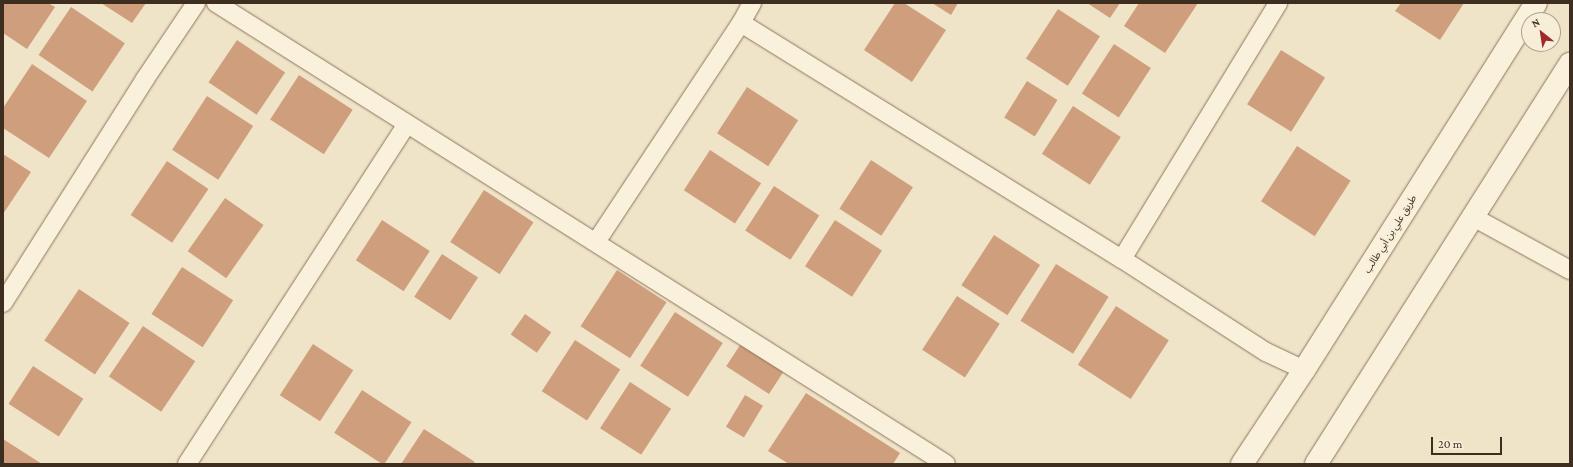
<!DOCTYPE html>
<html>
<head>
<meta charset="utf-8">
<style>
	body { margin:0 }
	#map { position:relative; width:1573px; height:467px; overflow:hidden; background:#f0e4c8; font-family:"Crimson Pro","Noto Sans Arabic",serif }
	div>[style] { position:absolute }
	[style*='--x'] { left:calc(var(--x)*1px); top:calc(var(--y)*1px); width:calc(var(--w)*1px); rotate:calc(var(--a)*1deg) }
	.building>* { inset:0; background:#cf9f7d; transform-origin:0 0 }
	.roads { filter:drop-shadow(0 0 1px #8d765c) drop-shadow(0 0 1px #8d765c) }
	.minor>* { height:18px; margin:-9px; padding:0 9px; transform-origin:9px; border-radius:9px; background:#faf1dc }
	.secondary>* { height:22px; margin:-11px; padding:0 11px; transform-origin:11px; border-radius:11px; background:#faf1dc }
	span { translate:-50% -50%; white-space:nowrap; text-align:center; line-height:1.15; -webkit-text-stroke:4px #f7eed8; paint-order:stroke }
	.street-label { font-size:10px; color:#3d2e20 }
	.frame { position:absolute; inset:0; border:4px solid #3d2e20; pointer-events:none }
	.north { position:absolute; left:1521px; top:12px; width:40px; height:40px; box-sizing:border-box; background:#f7eed8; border:1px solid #ada18e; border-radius:50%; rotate:330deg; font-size:11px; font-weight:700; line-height:16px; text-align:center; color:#3d2e20 }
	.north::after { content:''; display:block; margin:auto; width:14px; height:18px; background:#9e2a2b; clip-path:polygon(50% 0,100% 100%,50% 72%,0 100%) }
	.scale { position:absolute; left:1431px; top:437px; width:71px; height:18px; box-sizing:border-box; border:2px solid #3d2e20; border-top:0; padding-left:5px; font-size:12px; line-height:14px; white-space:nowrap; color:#3d2e20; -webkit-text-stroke:3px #f7eed8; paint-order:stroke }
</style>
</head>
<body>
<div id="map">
	<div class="building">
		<div style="clip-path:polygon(3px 3px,48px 3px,55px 7px,27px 49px,3px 33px)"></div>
		<div style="clip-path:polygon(101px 3px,146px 3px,132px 23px)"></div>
		<div style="clip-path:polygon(895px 3px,904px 3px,946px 30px,912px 82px,864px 50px)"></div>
		<div style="clip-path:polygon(932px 3px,958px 3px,951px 15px)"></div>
		<div style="clip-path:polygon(1087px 3px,1120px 3px,1110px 18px)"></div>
		<div style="clip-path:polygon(1139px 3px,1198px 3px,1165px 53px,1124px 26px)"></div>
		<div style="clip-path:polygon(1401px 3px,1464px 3px,1440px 40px,1395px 11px)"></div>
		<div style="left:71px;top:7px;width:65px;height:58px;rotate:34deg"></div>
		<div style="left:1058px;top:9px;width:50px;height:59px;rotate:33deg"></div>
		<div style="left:237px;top:40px;width:58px;height:51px;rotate:34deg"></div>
		<div style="left:1114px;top:44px;width:44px;height:59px;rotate:33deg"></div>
		<div style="left:1281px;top:50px;width:52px;height:64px;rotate:32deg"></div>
		<div style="clip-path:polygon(32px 64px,87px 101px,49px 158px,3px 128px,3px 108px)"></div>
		<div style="left:299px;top:75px;width:64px;height:53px;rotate:33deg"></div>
		<div style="left:1027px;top:81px;width:36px;height:43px;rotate:32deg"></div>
		<div style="left:747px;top:87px;width:61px;height:55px;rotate:33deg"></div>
		<div style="left:207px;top:96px;width:55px;height:64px;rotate:33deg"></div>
		<div style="left:1073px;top:106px;width:57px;height:57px;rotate:33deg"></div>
		<div style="left:1297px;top:146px;width:64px;height:66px;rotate:33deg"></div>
		<div style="left:710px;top:150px;width:61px;height:48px;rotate:33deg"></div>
		<div style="clip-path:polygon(3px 154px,31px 172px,3px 214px)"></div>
		<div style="left:871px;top:160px;width:50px;height:58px;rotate:33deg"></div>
		<div style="left:167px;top:161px;width:50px;height:65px;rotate:34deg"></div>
		<div style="left:774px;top:186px;width:54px;height:53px;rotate:33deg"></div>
		<div style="left:484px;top:190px;width:59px;height:62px;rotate:33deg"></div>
		<div style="left:225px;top:198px;width:47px;height:65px;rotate:35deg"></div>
		<div style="left:382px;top:220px;width:57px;height:48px;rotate:33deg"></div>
		<div style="left:835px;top:220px;width:56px;height:55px;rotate:33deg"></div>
		<div style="left:994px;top:235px;width:55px;height:60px;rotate:33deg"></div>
		<div style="left:442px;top:254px;width:43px;height:51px;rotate:33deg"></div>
		<div style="left:1056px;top:264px;width:62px;height:67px;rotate:32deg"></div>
		<div style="left:182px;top:267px;width:61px;height:56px;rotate:33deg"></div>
		<div style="left:617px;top:270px;width:59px;height:67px;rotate:33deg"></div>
		<div style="left:79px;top:289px;width:61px;height:62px;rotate:34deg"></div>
		<div style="left:957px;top:296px;width:51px;height:64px;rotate:33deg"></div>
		<div style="left:1116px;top:306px;width:63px;height:70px;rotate:33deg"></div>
		<div style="left:675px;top:312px;width:57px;height:64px;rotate:33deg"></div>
		<div style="left:525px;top:314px;width:32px;height:25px;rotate:35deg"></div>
		<div style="left:143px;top:326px;width:63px;height:61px;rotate:34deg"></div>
		<div style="left:575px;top:340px;width:54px;height:61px;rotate:33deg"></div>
		<div style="left:742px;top:342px;width:51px;height:29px;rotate:33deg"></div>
		<div style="left:313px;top:344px;width:48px;height:61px;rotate:33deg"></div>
		<div style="left:33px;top:366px;width:60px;height:45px;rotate:33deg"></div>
		<div style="left:630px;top:382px;width:49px;height:55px;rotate:33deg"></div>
		<div style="left:362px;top:390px;width:59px;height:51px;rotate:33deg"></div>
		<div style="clip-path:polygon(806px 393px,900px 453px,893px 464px,789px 464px,768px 451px)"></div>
		<div style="left:745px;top:395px;width:21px;height:37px;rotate:31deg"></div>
		<div style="clip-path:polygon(424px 429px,475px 462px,473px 464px,401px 464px)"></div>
		<div style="clip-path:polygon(3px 439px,42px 464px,3px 464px)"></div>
	</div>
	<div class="roads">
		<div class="minor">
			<div style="--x:216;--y:3;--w:863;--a:32.27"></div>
			<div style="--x:741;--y:23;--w:448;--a:31.8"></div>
			<div style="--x:1122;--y:259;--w:171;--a:32.9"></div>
			<div style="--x:1266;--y:352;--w:42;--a:25.3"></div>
			<div style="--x:1473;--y:217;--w:111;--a:28.7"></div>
			<div style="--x:596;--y:242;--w:263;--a:-56.5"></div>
			<div style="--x:741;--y:23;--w:23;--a:-61"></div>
			<div style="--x:1122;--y:259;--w:300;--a:-58.6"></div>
			<div style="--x:3;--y:303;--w:265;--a:-57.6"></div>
			<div style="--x:145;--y:79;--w:92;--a:-56.1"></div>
			<div style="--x:187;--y:464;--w:405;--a:-57.1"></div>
		</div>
		<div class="secondary">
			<div style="--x:1242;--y:464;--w:113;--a:-56.6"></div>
			<div style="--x:1304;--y:370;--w:434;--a:-57.7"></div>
			<div style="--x:1316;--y:464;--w:474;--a:-57.6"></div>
		</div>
	</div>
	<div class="street-label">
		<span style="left:1390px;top:234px;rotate:-58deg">طريق علي بن أبي طالب</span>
	</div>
	<div class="frame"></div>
	<div class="north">N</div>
	<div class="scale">20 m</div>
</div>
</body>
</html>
